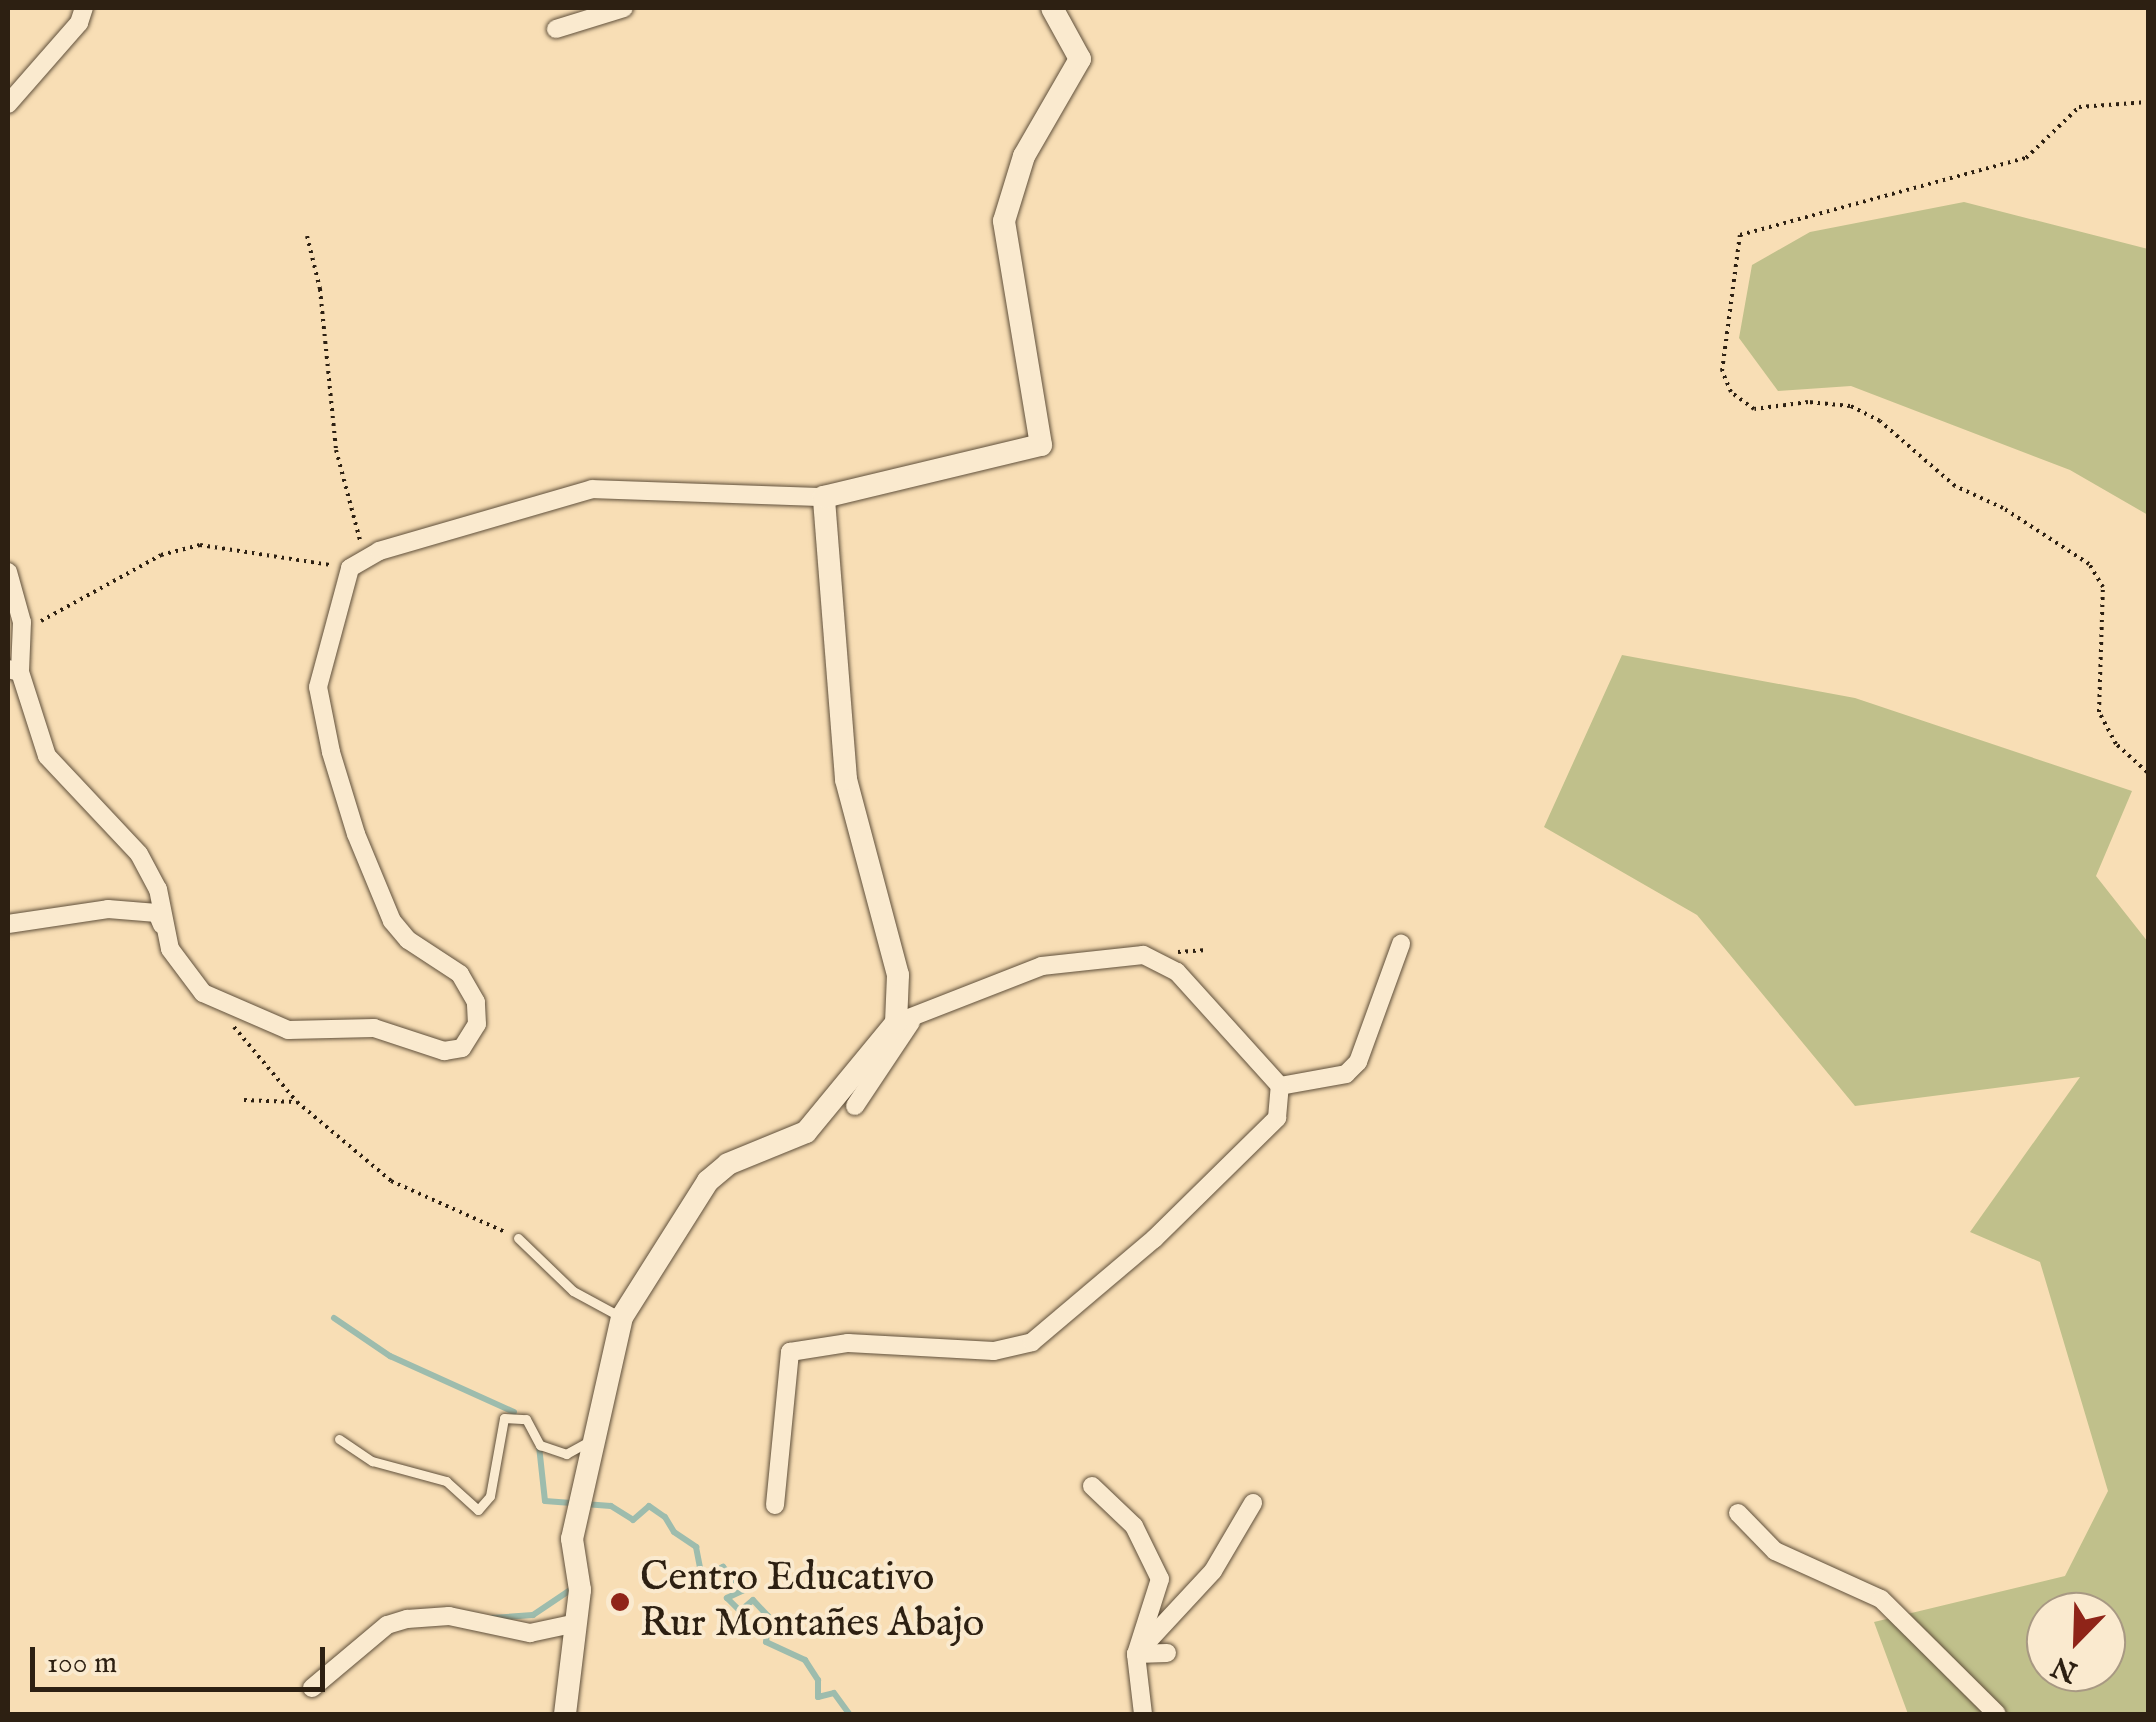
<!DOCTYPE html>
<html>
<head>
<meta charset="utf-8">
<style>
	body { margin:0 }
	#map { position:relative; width:2156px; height:1722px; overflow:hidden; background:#f8deb5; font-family:"IM FELL English",serif }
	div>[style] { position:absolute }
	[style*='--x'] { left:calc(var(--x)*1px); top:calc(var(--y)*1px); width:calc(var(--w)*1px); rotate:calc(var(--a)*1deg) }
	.green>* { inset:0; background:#c0c08b }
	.stream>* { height:6px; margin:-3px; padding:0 3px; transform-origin:3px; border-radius:3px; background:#9dbcad }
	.path>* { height:4px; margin-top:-2px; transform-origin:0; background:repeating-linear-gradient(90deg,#2d2012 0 2.5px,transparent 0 7.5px) }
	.roads { filter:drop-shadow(0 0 2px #60503b) drop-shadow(0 0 2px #60503b) }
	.service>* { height:9px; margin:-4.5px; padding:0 4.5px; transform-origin:4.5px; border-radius:4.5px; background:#faeacf }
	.minor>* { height:18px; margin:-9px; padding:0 9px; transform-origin:9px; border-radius:9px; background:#faeacf }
	.tertiary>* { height:22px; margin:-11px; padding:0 11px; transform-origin:11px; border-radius:11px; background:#faeacf }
	.dots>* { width:28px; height:28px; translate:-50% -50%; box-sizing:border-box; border:5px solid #faeacf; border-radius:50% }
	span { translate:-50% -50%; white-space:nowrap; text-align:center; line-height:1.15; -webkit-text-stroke:8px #faeacf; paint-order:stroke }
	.poi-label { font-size:40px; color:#2d2012 }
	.left { translate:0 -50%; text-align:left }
	.frame { position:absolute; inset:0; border:10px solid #2d2012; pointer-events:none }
	.north { position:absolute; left:2026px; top:1592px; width:100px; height:100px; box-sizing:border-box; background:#faeacf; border:2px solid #a89983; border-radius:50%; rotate:203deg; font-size:28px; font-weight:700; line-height:40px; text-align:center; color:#2d2012 }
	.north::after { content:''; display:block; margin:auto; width:35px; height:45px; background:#8f2418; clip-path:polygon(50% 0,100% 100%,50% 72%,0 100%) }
	.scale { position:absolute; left:30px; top:1647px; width:295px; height:45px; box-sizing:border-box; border:5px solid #2d2012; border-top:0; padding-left:12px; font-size:30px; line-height:35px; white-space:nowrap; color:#2d2012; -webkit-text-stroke:8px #faeacf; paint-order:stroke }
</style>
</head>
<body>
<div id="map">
	<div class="green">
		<div style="clip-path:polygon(1964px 202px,2148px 249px,2148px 515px,2070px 470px,1851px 386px,1778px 391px,1739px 338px,1752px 265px,1810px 232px)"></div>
		<div style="clip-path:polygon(evenodd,1622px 655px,1855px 698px,2132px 791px,2096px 876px,2148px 942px,2148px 1714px,1908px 1714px,1874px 1622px,2065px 1576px,2108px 1491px,2040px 1262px,1970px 1232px,2080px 1077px,1855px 1106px,1697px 915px,1544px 827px,1622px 655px,2046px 1612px,2106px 1612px,2106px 1672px,2046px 1672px,2046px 1612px)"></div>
	</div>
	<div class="stream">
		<div style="--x:334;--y:1318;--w:68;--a:34.2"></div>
		<div style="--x:390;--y:1356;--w:136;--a:24.3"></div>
		<div style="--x:539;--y:1446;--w:55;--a:83.8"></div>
		<div style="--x:545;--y:1501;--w:66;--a:4.3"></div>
		<div style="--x:611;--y:1506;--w:26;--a:32"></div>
		<div style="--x:633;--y:1520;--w:21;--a:-41"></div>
		<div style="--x:649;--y:1506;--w:19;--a:35"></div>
		<div style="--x:665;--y:1517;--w:17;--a:59"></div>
		<div style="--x:674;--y:1532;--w:27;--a:34"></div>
		<div style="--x:696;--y:1547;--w:32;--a:79"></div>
		<div style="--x:702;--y:1578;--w:24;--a:-28"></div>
		<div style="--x:723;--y:1567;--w:31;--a:48"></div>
		<div style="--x:744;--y:1590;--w:19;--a:155"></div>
		<div style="--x:727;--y:1598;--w:18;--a:45"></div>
		<div style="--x:740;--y:1611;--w:17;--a:-40"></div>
		<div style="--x:753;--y:1600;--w:22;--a:47"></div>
		<div style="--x:768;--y:1616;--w:26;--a:94"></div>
		<div style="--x:766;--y:1642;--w:43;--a:24.8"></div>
		<div style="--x:805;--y:1660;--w:24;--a:57"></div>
		<div style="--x:818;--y:1680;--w:17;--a:90"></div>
		<div style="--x:818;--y:1697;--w:16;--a:-14"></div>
		<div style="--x:834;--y:1693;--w:26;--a:54"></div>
		<div style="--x:492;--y:1618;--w:41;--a:-4.2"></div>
		<div style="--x:533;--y:1615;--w:52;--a:-34"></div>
	</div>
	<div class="path">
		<div style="--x:307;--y:236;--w:55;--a:76.2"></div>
		<div style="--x:320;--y:289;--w:162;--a:84.3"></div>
		<div style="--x:336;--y:450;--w:93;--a:75.1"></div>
		<div style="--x:41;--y:621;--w:137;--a:-28.8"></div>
		<div style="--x:161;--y:555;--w:40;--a:-14.4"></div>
		<div style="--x:200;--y:545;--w:133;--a:8.7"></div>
		<div style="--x:2147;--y:772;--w:42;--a:-137.9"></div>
		<div style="--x:2116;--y:744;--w:36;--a:-118"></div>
		<div style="--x:2099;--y:712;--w:125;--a:-88.2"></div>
		<div style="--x:2103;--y:587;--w:27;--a:-121"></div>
		<div style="--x:2089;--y:564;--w:103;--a:-146.9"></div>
		<div style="--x:2003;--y:508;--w:53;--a:-155.4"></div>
		<div style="--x:1955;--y:486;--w:99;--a:-139.1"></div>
		<div style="--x:1880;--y:421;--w:34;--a:-153"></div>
		<div style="--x:1850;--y:406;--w:42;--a:-174.6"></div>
		<div style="--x:1808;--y:402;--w:54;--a:172.6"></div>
		<div style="--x:1754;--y:409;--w:29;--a:-144"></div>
		<div style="--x:1731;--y:392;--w:23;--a:-113"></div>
		<div style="--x:1722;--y:371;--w:137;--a:-82.5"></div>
		<div style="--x:1740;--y:235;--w:296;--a:-15.1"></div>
		<div style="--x:2026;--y:158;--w:74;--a:-43.9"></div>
		<div style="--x:2079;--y:107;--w:69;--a:-4.1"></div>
		<div style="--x:1178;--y:952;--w:29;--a:-4"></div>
		<div style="--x:234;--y:1027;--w:98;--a:50"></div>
		<div style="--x:297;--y:1102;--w:123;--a:40"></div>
		<div style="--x:391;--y:1181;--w:125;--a:24.1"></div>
		<div style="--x:244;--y:1100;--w:53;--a:2.2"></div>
	</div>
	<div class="roads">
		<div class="service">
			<div style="--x:518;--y:1238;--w:76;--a:43.9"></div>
			<div style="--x:573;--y:1291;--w:52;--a:28.5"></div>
			<div style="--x:339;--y:1439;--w:40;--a:34"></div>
			<div style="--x:372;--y:1461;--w:77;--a:15.1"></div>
			<div style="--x:446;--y:1481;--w:43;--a:42.2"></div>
			<div style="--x:478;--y:1510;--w:18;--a:-49"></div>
			<div style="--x:490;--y:1496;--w:79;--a:-79.8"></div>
			<div style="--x:504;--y:1418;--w:22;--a:3"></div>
			<div style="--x:526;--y:1419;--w:30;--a:62"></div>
			<div style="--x:540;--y:1445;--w:28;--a:19"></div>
			<div style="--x:566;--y:1454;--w:25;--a:-29"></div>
		</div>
		<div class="minor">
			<div style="--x:556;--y:29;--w:71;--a:-17.2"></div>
			<div style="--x:8;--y:104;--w:108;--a:-48.8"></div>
			<div style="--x:79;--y:23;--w:16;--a:-72"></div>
			<div style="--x:8;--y:572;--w:52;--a:74.4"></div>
			<div style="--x:22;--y:622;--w:50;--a:92.3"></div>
			<div style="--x:8;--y:669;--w:12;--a:14"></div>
			<div style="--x:20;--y:672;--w:88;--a:72.2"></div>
			<div style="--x:47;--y:756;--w:134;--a:46.8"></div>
			<div style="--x:139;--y:854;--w:40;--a:62"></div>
			<div style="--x:158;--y:889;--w:61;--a:78.7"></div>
			<div style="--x:170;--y:949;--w:55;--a:53.1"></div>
			<div style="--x:203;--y:993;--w:93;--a:23.5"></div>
			<div style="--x:288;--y:1030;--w:86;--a:-1.3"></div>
			<div style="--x:374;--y:1028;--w:74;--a:18.2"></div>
			<div style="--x:444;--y:1051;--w:18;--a:-9"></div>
			<div style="--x:462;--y:1048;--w:28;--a:-58"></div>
			<div style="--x:477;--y:1024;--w:22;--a:-93"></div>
			<div style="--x:476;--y:1002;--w:32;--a:-120"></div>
			<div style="--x:460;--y:974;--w:62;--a:-146.8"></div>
			<div style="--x:408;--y:940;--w:25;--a:-130"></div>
			<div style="--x:392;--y:921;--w:94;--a:-112.5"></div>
			<div style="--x:356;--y:834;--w:86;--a:-107"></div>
			<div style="--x:331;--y:752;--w:66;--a:-101.3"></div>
			<div style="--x:318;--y:687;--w:123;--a:-74.9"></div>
			<div style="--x:350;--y:568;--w:34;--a:-30"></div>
			<div style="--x:379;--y:551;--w:222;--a:-16.2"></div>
			<div style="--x:592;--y:489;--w:232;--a:2"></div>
			<div style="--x:8;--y:924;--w:101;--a:-8.5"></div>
			<div style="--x:108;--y:909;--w:49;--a:4.7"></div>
			<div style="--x:157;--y:913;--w:13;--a:67"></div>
			<div style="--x:1280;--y:1086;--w:67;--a:-10.3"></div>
			<div style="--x:1346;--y:1074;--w:17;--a:-45"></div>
			<div style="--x:1358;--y:1062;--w:126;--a:-70"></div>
			<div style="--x:855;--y:1106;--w:101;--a:-56.3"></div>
			<div style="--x:1092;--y:1486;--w:58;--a:43.6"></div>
			<div style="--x:1134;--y:1526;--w:59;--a:63.9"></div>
			<div style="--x:1160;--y:1579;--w:79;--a:107.7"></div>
			<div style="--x:1136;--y:1654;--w:31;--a:-2"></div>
			<div style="--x:775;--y:1505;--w:154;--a:-84.4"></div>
			<div style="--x:790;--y:1352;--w:59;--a:-8.8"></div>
			<div style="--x:848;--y:1343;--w:146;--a:3.1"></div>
			<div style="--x:994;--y:1351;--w:39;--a:-13"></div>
			<div style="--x:1032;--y:1342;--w:160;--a:-40.2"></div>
			<div style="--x:1154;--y:1239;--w:173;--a:-44.5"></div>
			<div style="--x:1277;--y:1118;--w:32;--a:-85"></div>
			<div style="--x:1280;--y:1086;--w:154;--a:-132.1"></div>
			<div style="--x:1177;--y:972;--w:38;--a:-153"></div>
			<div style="--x:1143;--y:955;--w:102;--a:173.8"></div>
			<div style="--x:1042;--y:966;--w:157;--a:158.7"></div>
			<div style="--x:1738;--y:1513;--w:53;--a:45.8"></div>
			<div style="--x:1775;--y:1551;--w:116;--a:24.4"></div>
			<div style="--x:1881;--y:1599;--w:163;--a:44.8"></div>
			<div style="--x:312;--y:1688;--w:98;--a:-40"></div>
			<div style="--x:387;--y:1625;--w:21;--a:-17"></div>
			<div style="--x:407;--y:1619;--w:42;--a:-4.1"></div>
			<div style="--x:449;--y:1616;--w:83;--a:11.9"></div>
			<div style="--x:530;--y:1633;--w:43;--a:-12.1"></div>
			<div style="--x:1143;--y:1714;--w:60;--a:-96.7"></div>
			<div style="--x:1136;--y:1654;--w:113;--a:-47.1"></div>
			<div style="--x:1213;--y:1571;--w:79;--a:-59.5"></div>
		</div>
		<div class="tertiary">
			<div style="--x:565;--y:1714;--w:125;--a:-83.1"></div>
			<div style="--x:580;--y:1590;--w:52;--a:-98.9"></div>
			<div style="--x:572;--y:1539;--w:228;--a:-77.3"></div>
			<div style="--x:622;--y:1317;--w:161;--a:-57.7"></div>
			<div style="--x:708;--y:1181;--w:26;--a:-40"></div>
			<div style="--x:728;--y:1164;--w:84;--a:-22.3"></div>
			<div style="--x:806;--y:1132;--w:141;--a:-50.5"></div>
			<div style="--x:896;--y:1023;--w:48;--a:-87.6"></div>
			<div style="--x:898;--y:975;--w:203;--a:-104.9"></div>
			<div style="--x:846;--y:779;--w:283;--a:-94.5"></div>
			<div style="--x:824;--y:497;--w:223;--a:-13.5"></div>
			<div style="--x:1041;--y:445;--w:227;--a:-99.4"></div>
			<div style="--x:1004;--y:221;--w:68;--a:-72.9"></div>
			<div style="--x:1024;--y:156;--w:112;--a:-60"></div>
			<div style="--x:1080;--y:59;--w:58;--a:-118.8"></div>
		</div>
	</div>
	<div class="dots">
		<div style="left:620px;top:1602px;background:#8f2418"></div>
	</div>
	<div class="poi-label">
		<span class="left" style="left:640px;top:1602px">Centro Educativo<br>Rur Montañes Abajo</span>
	</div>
	<div class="frame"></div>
	<div class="north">N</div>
	<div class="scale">100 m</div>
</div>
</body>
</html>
